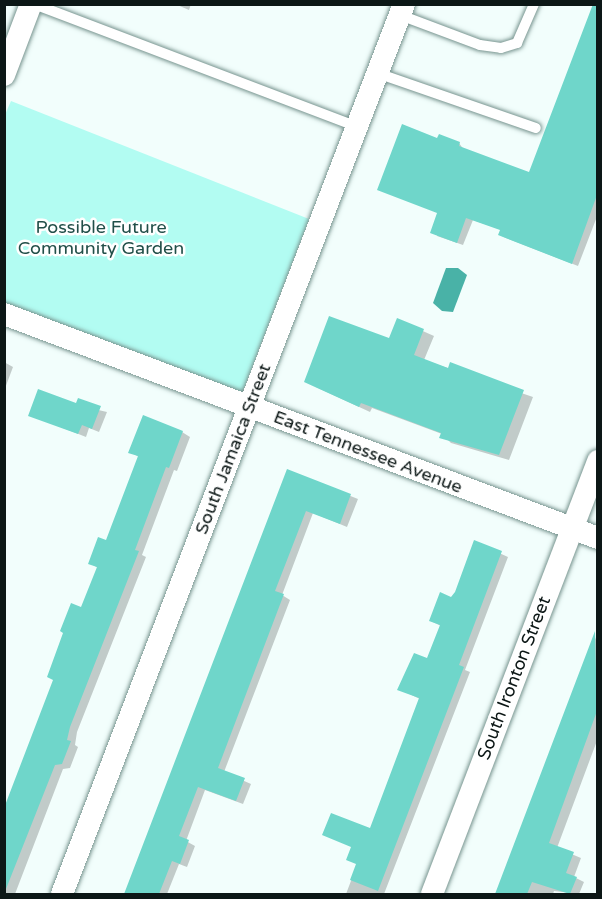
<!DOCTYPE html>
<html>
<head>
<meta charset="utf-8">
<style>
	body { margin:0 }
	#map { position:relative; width:602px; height:899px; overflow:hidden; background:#f2fefc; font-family:"Varela Round",sans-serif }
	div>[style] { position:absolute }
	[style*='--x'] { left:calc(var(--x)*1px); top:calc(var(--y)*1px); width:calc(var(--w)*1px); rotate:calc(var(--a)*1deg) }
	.green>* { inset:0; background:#b2fcf2 }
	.water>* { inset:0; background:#49b2a7 }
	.shadow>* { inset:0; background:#0003 }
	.building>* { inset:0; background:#6fd6ca }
	.roads { filter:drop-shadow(0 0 2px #77948f) drop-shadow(0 0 2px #77948f) }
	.service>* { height:10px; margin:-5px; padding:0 5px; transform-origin:5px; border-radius:5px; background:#fff }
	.minor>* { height:22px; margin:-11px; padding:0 11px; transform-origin:11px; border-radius:11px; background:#fff }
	span { translate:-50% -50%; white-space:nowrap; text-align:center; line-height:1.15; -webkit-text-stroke:5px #fff; paint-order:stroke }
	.park-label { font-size:18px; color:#214f49 }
	.street-label { font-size:18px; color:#0c1716 }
	.frame { position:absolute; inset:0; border:6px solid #0c1716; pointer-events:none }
</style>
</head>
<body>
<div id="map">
	<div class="green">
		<div style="clip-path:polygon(11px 101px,309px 219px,242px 393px,5px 304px,4px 117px)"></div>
	</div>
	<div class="water">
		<div style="clip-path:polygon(446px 268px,458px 268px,467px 275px,453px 312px,442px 311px,433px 303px)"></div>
	</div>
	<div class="shadow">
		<div style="clip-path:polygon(175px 4px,191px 4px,189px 10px)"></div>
		<div style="clip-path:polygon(595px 4px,598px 214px,578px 266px,506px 238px,500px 235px,502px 230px,473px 220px,463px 245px,437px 236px,438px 139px,459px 143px,464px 150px,530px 174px)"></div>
		<div style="clip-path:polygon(398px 320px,434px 336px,424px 360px,533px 397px,509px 460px,451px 443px,442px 434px,372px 408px,370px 412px,316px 387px,390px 340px)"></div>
		<div style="clip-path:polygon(4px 362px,13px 367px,4px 391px)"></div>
		<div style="clip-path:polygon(77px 405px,107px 412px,99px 432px,89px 428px,86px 437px,30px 415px)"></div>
		<div style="clip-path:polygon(182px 432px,190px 437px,177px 471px,174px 470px,142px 555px,146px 557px,77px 732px,75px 745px,78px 747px,70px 768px,63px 769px,15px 894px,4px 894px,4px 812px,98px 568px,90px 563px,107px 542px,139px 457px,130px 452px)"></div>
		<div style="clip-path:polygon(288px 471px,358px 499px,347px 527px,313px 513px,282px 595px,290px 600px,224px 772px,251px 784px,243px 804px,205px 790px,186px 841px,195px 846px,187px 867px,179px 864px,167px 894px,126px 894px)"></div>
		<div style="clip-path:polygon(475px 542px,508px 557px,465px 670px,470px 672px,384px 894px,346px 894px,420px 699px,399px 689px,428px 660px,441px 626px,431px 621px,456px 593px)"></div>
		<div style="clip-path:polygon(598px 632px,598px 738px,557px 848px,581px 858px,574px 877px,584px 882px,579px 894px,554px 891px,553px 894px,497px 894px)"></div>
	</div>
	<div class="building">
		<div style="clip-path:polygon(593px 4px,597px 4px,597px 195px,572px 264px,498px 235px,500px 230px,466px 218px,457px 243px,430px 233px,437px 213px,377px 190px,402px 124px,437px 138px,439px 134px,460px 142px,459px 146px,529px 172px)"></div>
		<div style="clip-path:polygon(329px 316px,389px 338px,397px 318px,424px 329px,414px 355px,448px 368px,450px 362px,524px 390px,499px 455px,439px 438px,441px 433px,361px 403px,359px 407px,304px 382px)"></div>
		<div style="clip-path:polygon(38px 389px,76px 403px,78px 398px,101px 406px,92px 429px,82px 425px,78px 434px,28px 416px)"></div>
		<div style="clip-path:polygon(143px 415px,183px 431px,169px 468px,166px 467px,135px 550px,139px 551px,70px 727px,67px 740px,71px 741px,62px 764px,55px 765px,4px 894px,4px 808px,53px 680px,47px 677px,63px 633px,60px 631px,71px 603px,81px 607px,97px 567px,88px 564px,98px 537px,106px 540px,138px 456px,128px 453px)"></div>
		<div style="clip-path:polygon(287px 469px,351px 494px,340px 524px,306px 511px,275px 591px,284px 594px,218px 768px,245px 778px,236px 801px,198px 787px,179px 836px,189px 840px,180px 864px,172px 861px,159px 894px,124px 894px)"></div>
		<div style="clip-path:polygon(474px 540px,502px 551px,459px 665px,464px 667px,378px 891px,350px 880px,356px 864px,346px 860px,351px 847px,322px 835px,331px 813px,370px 828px,419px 698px,397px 690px,414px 653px,427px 658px,440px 625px,429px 621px,440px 592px,451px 597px,455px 592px)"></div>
		<div style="clip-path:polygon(595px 631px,597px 711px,549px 843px,574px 852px,566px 873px,577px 877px,570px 894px,532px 882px,527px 894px,495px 894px)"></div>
	</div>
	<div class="roads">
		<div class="service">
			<div style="--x:34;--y:4;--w:346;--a:20.8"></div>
			<div style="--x:400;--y:15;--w:85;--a:20.6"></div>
			<div style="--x:480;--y:45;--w:21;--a:8"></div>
			<div style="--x:501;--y:48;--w:17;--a:-17"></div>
			<div style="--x:517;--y:43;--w:43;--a:-66.4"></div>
			<div style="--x:377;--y:73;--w:168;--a:19.1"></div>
		</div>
		<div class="minor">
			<div style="--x:4;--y:75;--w:76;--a:-69.2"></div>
			<div style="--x:4;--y:314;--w:635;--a:20.66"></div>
			<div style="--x:62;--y:894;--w:953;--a:-68.98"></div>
			<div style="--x:432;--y:894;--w:464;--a:-69"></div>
		</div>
	</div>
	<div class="park-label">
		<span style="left:101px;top:238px">Possible Future<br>Community Garden</span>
	</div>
	<div class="street-label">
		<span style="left:233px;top:449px;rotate:-69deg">South Jamaica Street</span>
		<span style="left:368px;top:452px;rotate:21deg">East Tennessee Avenue</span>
		<span style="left:514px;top:678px;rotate:-69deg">South Ironton Street</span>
	</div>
	<div class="frame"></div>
</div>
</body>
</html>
